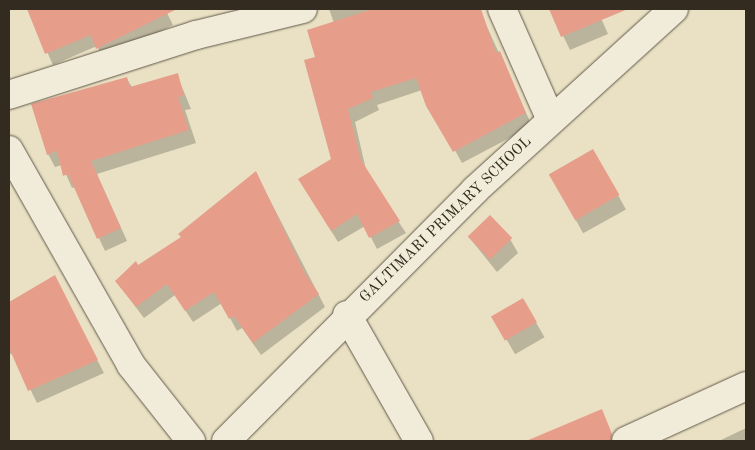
<!DOCTYPE html>
<html>
<head>
<meta charset="utf-8">
<style>
	body { margin:0 }
	#map { position:relative; width:755px; height:450px; overflow:hidden; background:#eae1c4; font-family:"Old Standard TT",serif }
	div>[style] { position:absolute }
	[style*='--x'] { left:calc(var(--x)*1px); top:calc(var(--y)*1px); width:calc(var(--w)*1px); rotate:calc(var(--a)*1deg) }
	.shadow>* { inset:0; background:#0003; transform-origin:0 0 }
	.building>* { inset:0; background:#e69e8b; transform-origin:0 0 }
	.roads { filter:drop-shadow(0 0 1px #615849) drop-shadow(0 0 1px #615849) }
	.minor>* { height:28px; margin:-14px; padding:0 14px; transform-origin:14px; border-radius:14px; background:#f1ecd9 }
	span { translate:-50% -50%; white-space:nowrap; text-align:center; line-height:1.15; -webkit-text-stroke:4px #f1ecd9; paint-order:stroke }
	.street-label { font-size:15px; color:#332a20 }
	.frame { position:absolute; inset:0; border:10px solid #332a20; pointer-events:none }
</style>
</head>
<body>
<div id="map">
	<div class="shadow">
		<div style="clip-path:polygon(28px 9px,165px 9px,173px 25px,104px 60px,97px 46px,53px 65px)"></div>
		<div style="clip-path:polygon(329px 9px,479px 9px,532px 126px,462px 163px,422px 90px,377px 105px,379px 110px,355px 122px,367px 174px,406px 233px,377px 249px,365px 226px,338px 242px,307px 192px,332px 159px,317px 58px,334px 23px)"></div>
		<div style="clip-path:polygon(550px 9px,597px 9px,608px 34px,570px 50px)"></div>
		<div style="clip-path:polygon(177px 75px,191px 109px,185px 110px,196px 143px,97px 174px,127px 241px,105px 251px,75px 187px,72px 188px,62px 165px,55px 167px,48px 154px,127px 79px,132px 87px)"></div>
		<div style="left:593px;top:150px;width:68px;height:49px;rotate:61deg"></div>
		<div style="clip-path:polygon(256px 173px,325px 307px,261px 355px,242px 328px,237px 331px,222px 303px,193px 322px,175px 295px,144px 318px,116px 281px,182px 238px)"></div>
		<div style="clip-path:polygon(468px 236px,510px 239px,518px 253px,497px 272px)"></div>
		<div style="clip-path:polygon(54px 277px,104px 373px,37px 403px,13px 354px,9px 354px,9px 303px)"></div>
		<div style="left:523px;top:300px;width:43px;height:34px;rotate:60deg"></div>
		<div style="clip-path:polygon(601px 410px,614px 441px,568px 441px,562px 427px)"></div>
		<div style="clip-path:polygon(746px 428px,746px 441px,719px 441px)"></div>
	</div>
	<div class="building">
		<div style="clip-path:polygon(27px 9px,177px 9px,96px 49px,91px 35px,45px 54px)"></div>
		<div style="clip-path:polygon(373px 9px,481px 9px,496px 53px,500px 51px,526px 113px,453px 152px,426px 106px,416px 78px,371px 92px,373px 98px,348px 109px,361px 160px,400px 221px,369px 238px,357px 214px,331px 231px,298px 179px,331px 159px,304px 60px,315px 57px,307px 30px)"></div>
		<div style="clip-path:polygon(549px 9px,628px 9px,561px 37px)"></div>
		<div style="clip-path:polygon(178px 73px,184px 96px,178px 97px,189px 130px,91px 161px,121px 228px,97px 239px,68px 174px,63px 176px,57px 151px,47px 155px,31px 104px,127px 77px,130px 87px)"></div>
		<div style="left:593px;top:149px;width:53px;height:51px;rotate:60deg"></div>
		<div style="clip-path:polygon(256px 171px,304px 272px,319px 294px,253px 343px,234px 316px,229px 319px,214px 292px,185px 311px,167px 284px,136px 307px,115px 281px,136px 261px,138px 265px,181px 237px,178px 234px)"></div>
		<div style="left:490px;top:215px;width:32px;height:31px;rotate:46deg"></div>
		<div style="clip-path:polygon(55px 275px,98px 360px,28px 391px,9px 348px,9px 302px)"></div>
		<div style="left:523px;top:298px;width:28px;height:37px;rotate:60deg"></div>
		<div style="clip-path:polygon(602px 409px,612px 434px,611px 441px,526px 441px)"></div>
	</div>
	<div class="roads">
		<div class="minor">
			<div style="--x:502;--y:9;--w:121;--a:66.2"></div>
			<div style="--x:9;--y:95;--w:196;--a:-17.8"></div>
			<div style="--x:196;--y:35;--w:110;--a:-13.7"></div>
			<div style="--x:9;--y:150;--w:247;--a:60.4"></div>
			<div style="--x:131;--y:365;--w:97;--a:51.7"></div>
			<div style="--x:347;--y:315;--w:145;--a:60.3"></div>
			<div style="--x:226;--y:441;--w:354;--a:-45.2"></div>
			<div style="--x:475;--y:190;--w:269;--a:-42.3"></div>
			<div style="--x:626;--y:441;--w:132;--a:-24.6"></div>
		</div>
	</div>
	<div class="street-label">
		<span style="left:446px;top:220px;rotate:-44deg">GALTIMARI PRIMARY SCHOOL</span>
	</div>
	<div class="frame"></div>
</div>
</body>
</html>
